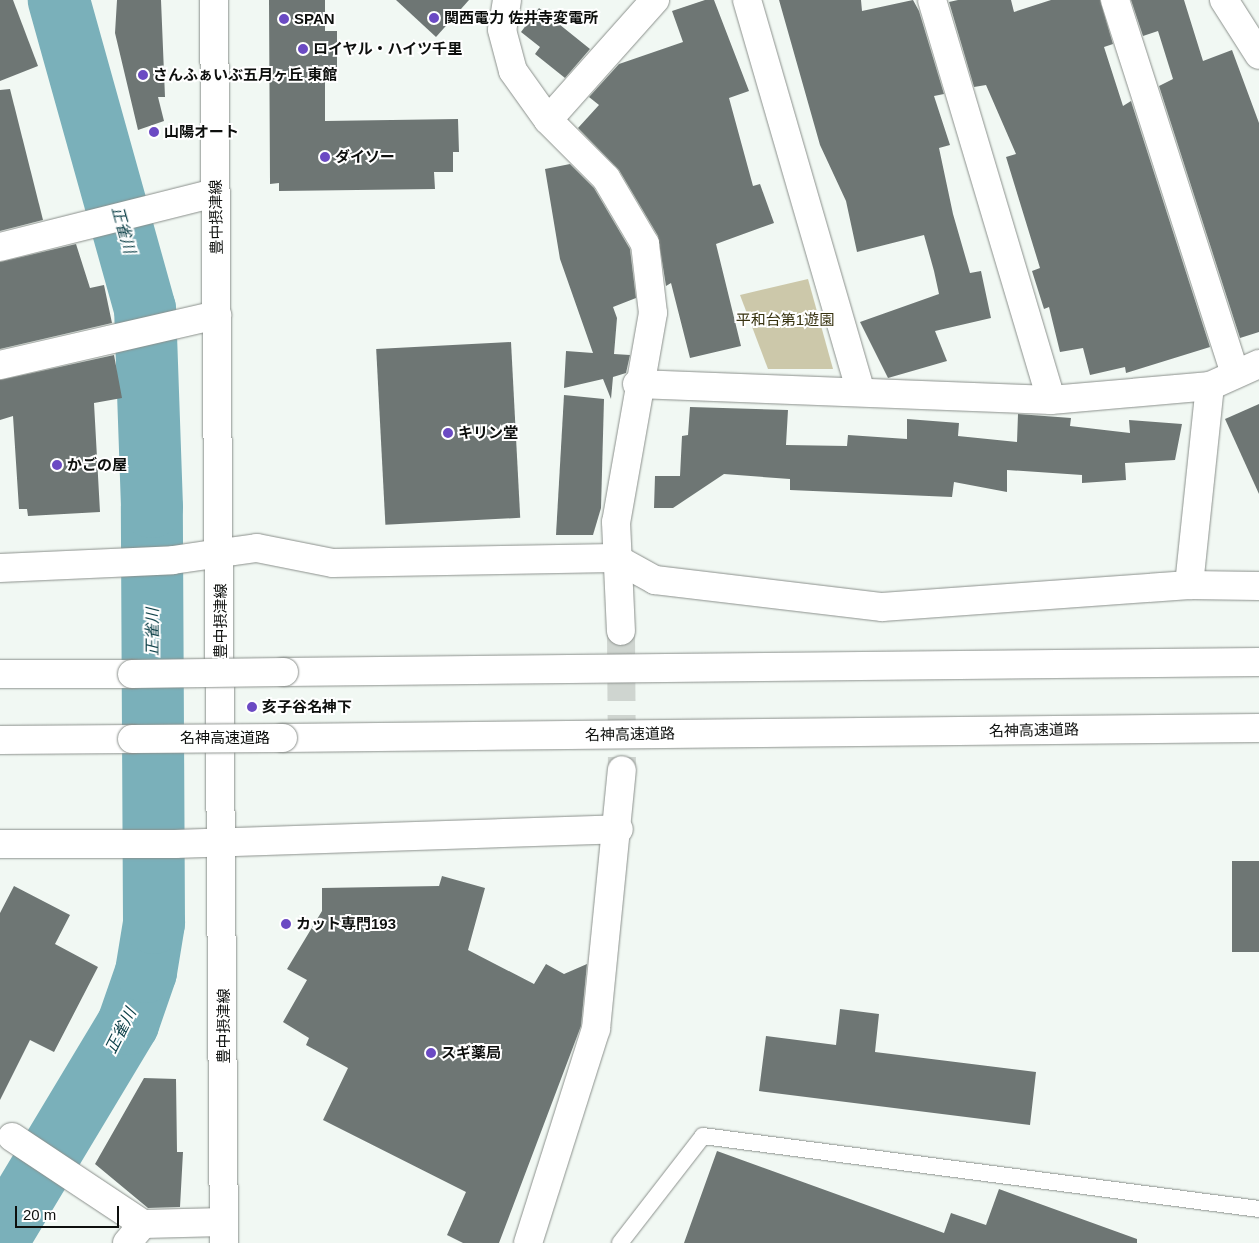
<!DOCTYPE html>
<html>
<head>
<meta charset="utf-8">
<style>
	body { margin:0 }
	#map { position:relative; width:1259px; height:1243px; overflow:hidden; background:#f1f8f3; font-family:Helvetica,"Noto Sans JP",sans-serif }
	div>[style] { position:absolute }
	[style*='--x'] { left:calc(var(--x)*1px); top:calc(var(--y)*1px); width:calc(var(--w)*1px); rotate:calc(var(--a)*1deg) }
	.green>* { inset:0; background:#ccc8aa }
	.river>* { height:62px; margin:-31px; padding:0 31px; transform-origin:31px; border-radius:31px; background:#7ab0ba }
	.building>* { inset:0; background:#6e7674; transform-origin:0 0 }
	.street-tunnel>* { height:28px; margin-top:-14px; transform-origin:0; background:repeating-linear-gradient(90deg,#cfd5d0 0 28px,transparent 0 42px) }
	.roads { filter:drop-shadow(0 0 1px #8b908c) drop-shadow(0 0 1px #8b908c) }
	.lane>* { height:16px; margin:-8px; padding:0 8px; transform-origin:8px; border-radius:8px; background:#fff }
	.street>* { height:28px; margin:-14px; padding:0 14px; transform-origin:14px; border-radius:14px; background:#fff }
	.secondary>* { height:28px; margin:-14px; padding:0 14px; transform-origin:14px; border-radius:14px; background:#fff }
	.highway>* { height:28px; margin:-14px; padding:0 14px; transform-origin:14px; border-radius:14px; background:#fff }
	.bridges { filter:drop-shadow(0 0 1px #8b908c) drop-shadow(0 0 1px #8b908c) }
	.highway-bridge>* { height:28px; margin:-14px; padding:0 14px; transform-origin:14px; border-radius:14px; background:#fff }
	.dots>* { width:14px; height:14px; translate:-50% -50%; box-sizing:border-box; border:2px solid #fff; border-radius:50% }
	span { translate:-50% -50%; white-space:nowrap; text-align:center; line-height:1.15; -webkit-text-stroke:4px #fff; paint-order:stroke }
	.poi-label { font-size:15px; color:#0d0f0d; font-weight:700 }
	.left { translate:0 -50%; text-align:left }
	.street-label { font-size:15px; color:#0d0f0d }
	.park-label { font-size:15px; color:#37320f }
	.water-label { font-size:16px; color:#0a3e46; font-style:italic }
	.scale { position:absolute; left:15px; top:1206px; width:104px; height:22px; box-sizing:border-box; border:2px solid #0d0f0d; border-top:0; padding-left:6px; font-size:15px; line-height:18px; white-space:nowrap; color:#0d0f0d; -webkit-text-stroke:4px #fff; paint-order:stroke }
</style>
</head>
<body>
<div id="map">
	<div class="green">
		<div style="clip-path:polygon(808px 279px,833px 369px,768px 369px,740px 295px)"></div>
	</div>
	<div class="river">
		<div style="--x:0;--y:1237;--w:249;--a:-59"></div>
		<div style="--x:128;--y:1024;--w:55;--a:-70.9"></div>
		<div style="--x:146;--y:972;--w:50;--a:-80.7"></div>
		<div style="--x:154;--y:923;--w:416;--a:-90.3"></div>
		<div style="--x:152;--y:507;--w:198;--a:-92"></div>
		<div style="--x:145;--y:309;--w:321;--a:-105.6"></div>
	</div>
	<div class="building">
		<div style="clip-path:polygon(0 0,13px 0,38px 66px,0 81px)"></div>
		<div style="clip-path:polygon(117px 0,161px 0,165px 97px,158px 97px,164px 121px,138px 130px,115px 33px)"></div>
		<div style="clip-path:polygon(269px 0,325px 0,325px 31px,337px 31px,337px 67px,325px 67px,325px 121px,458px 119px,459px 152px,453px 152px,453px 172px,434px 172px,435px 189px,279px 191px,279px 183px,270px 184px)"></div>
		<div style="clip-path:polygon(396px 0,469px 0,436px 37px)"></div>
		<div style="clip-path:polygon(705px 0,714px 0,749px 91px,729px 98px,753px 186px,760px 184px,774px 223px,716px 244px,741px 346px,690px 358px,671px 283px,666px 286px,658px 236px,619px 170px,578px 128px,599px 105px,589px 97px,619px 64px,683px 42px,672px 11px)"></div>
		<div style="clip-path:polygon(779px 0,861px 0,862px 11px,913px 0,919px 11px,944px 94px,934px 96px,950px 145px,939px 148px,953px 214px,970px 273px,981px 271px,991px 318px,935px 331px,947px 361px,888px 378px,860px 322px,939px 294px,934px 271px,924px 235px,857px 252px,846px 201px,820px 145px)"></div>
		<div style="clip-path:polygon(958px 0,1011px 0,1014px 12px,1051px 0,1100px 0,1113px 44px,1104px 47px,1123px 106px,1131px 101px,1210px 347px,1126px 373px,1125px 367px,1090px 375px,1083px 348px,1060px 352px,1049px 307px,1044px 309px,1032px 271px,1040px 268px,1006px 157px,1016px 154px,986px 85px,974px 87px,949px 2px)"></div>
		<div style="clip-path:polygon(1131px 0,1184px 0,1203px 61px,1232px 50px,1259px 123px,1259px 332px,1240px 338px,1159px 86px,1173px 79px,1158px 31px,1143px 36px)"></div>
		<div style="clip-path:polygon(539px 8px,590px 49px,565px 78px,535px 54px,540px 47px,521px 32px)"></div>
		<div style="clip-path:polygon(10px 89px,43px 220px,0 231px,0 90px)"></div>
		<div style="clip-path:polygon(570px 164px,594px 188px,630px 249px,636px 298px,613px 307px,617px 318px,614px 354px,630px 355px,626px 373px,613px 377px,611px 399px,603px 379px,564px 388px,566px 351px,593px 353px,560px 259px,545px 169px)"></div>
		<div style="clip-path:polygon(76px 244px,90px 288px,104px 285px,112px 323px,0 349px,0 262px)"></div>
		<div style="left:511px;top:342px;width:176px;height:135px;rotate:87deg"></div>
		<div style="clip-path:polygon(114px 355px,122px 398px,94px 403px,100px 512px,28px 516px,27px 509px,19px 509px,13px 416px,0 420px,0 380px)"></div>
		<div style="clip-path:polygon(564px 395px,604px 399px,601px 508px,593px 535px,556px 535px)"></div>
		<div style="clip-path:polygon(1259px 404px,1259px 494px,1225px 419px)"></div>
		<div style="clip-path:polygon(690px 407px,788px 410px,786px 445px,847px 446px,848px 435px,907px 439px,907px 419px,959px 423px,958px 436px,1017px 442px,1018px 414px,1071px 418px,1070px 426px,1130px 433px,1129px 420px,1182px 424px,1175px 460px,1125px 463px,1126px 480px,1082px 483px,1082px 475px,1007px 470px,1007px 492px,954px 482px,952px 497px,790px 490px,790px 479px,724px 474px,673px 508px,654px 508px,655px 476px,680px 476px,682px 436px,688px 435px)"></div>
		<div style="left:1259px;top:861px;width:91px;height:27px;rotate:90deg"></div>
		<div style="clip-path:polygon(442px 876px,485px 888px,468px 950px,534px 984px,546px 964px,564px 974px,587px 964px,581px 1026px,499px 1243px,463px 1243px,447px 1235px,466px 1192px,323px 1120px,348px 1068px,306px 1045px,309px 1038px,283px 1022px,307px 980px,287px 969px,322px 911px,322px 888px,439px 886px)"></div>
		<div style="clip-path:polygon(14px 886px,70px 915px,55px 944px,98px 967px,54px 1052px,30px 1040px,0 1100px,0 913px)"></div>
		<div style="clip-path:polygon(840px 1009px,879px 1014px,875px 1052px,1036px 1072px,1030px 1125px,759px 1091px,766px 1036px,836px 1045px)"></div>
		<div style="clip-path:polygon(144px 1078px,176px 1079px,177px 1152px,183px 1152px,180px 1207px,148px 1208px,95px 1164px)"></div>
		<div style="clip-path:polygon(717px 1151px,944px 1233px,951px 1213px,986px 1225px,999px 1189px,1137px 1239px,1137px 1243px,684px 1243px)"></div>
	</div>
	<div class="street-tunnel">
		<div style="--x:621;--y:631;--w:139;--a:89.6"></div>
	</div>
	<div class="roads">
		<div class="lane">
			<div style="--x:620;--y:1243;--w:135;--a:-52.2"></div>
			<div style="--x:703;--y:1136;--w:561;--a:7.48"></div>
		</div>
		<div class="street">
			<div style="--x:507;--y:0;--w:30;--a:99"></div>
			<div style="--x:502;--y:30;--w:42;--a:75"></div>
			<div style="--x:513;--y:71;--w:60;--a:54.5"></div>
			<div style="--x:548;--y:120;--w:82;--a:45"></div>
			<div style="--x:606;--y:178;--w:77;--a:59.4"></div>
			<div style="--x:645;--y:244;--w:69;--a:83.4"></div>
			<div style="--x:653;--y:313;--w:212;--a:100"></div>
			<div style="--x:616;--y:522;--w:109;--a:87.4"></div>
			<div style="--x:747;--y:0;--w:406;--a:73.8"></div>
			<div style="--x:932;--y:0;--w:417;--a:73.4"></div>
			<div style="--x:1115;--y:0;--w:392;--a:72.2"></div>
			<div style="--x:1224;--y:0;--w:65;--a:57.5"></div>
			<div style="--x:548;--y:120;--w:161;--a:-48.3"></div>
			<div style="--x:0;--y:247;--w:222;--a:-14.1"></div>
			<div style="--x:0;--y:365;--w:223;--a:-13"></div>
			<div style="--x:637;--y:384;--w:414;--a:2.2"></div>
			<div style="--x:1051;--y:400;--w:160;--a:-5"></div>
			<div style="--x:1210;--y:386;--w:54;--a:-24.2"></div>
			<div style="--x:615;--y:558;--w:46;--a:28.8"></div>
			<div style="--x:655;--y:580;--w:229;--a:6.8"></div>
			<div style="--x:882;--y:607;--w:308;--a:-4.1"></div>
			<div style="--x:1189;--y:585;--w:70;--a:0.8"></div>
			<div style="--x:0;--y:568;--w:173;--a:-2.6"></div>
			<div style="--x:173;--y:560;--w:49;--a:-8.3"></div>
			<div style="--x:1189;--y:585;--w:200;--a:-84"></div>
			<div style="--x:0;--y:844;--w:175;--a:0"></div>
			<div style="--x:175;--y:844;--w:444;--a:-1.9"></div>
			<div style="--x:12;--y:1137;--w:157;--a:33.6"></div>
			<div style="--x:143;--y:1224;--w:81;--a:-1.4"></div>
			<div style="--x:127;--y:1243;--w:25;--a:-50"></div>
			<div style="--x:528;--y:1243;--w:225;--a:-72.4"></div>
			<div style="--x:596;--y:1029;--w:260;--a:-84.3"></div>
		</div>
		<div class="secondary">
			<div style="--x:214;--y:0;--w:1243;--a:89.54"></div>
			<div style="--x:221;--y:553;--w:36;--a:-8"></div>
			<div style="--x:257;--y:548;--w:77;--a:11.2"></div>
			<div style="--x:333;--y:563;--w:282;--a:-1"></div>
		</div>
		<div class="highway">
			<div style="--x:284;--y:672;--w:975;--a:-0.59"></div>
			<div style="--x:0;--y:674;--w:132;--a:0"></div>
			<div style="--x:283;--y:738;--w:976;--a:-0.59"></div>
			<div style="--x:0;--y:740;--w:132;--a:-0.4"></div>
		</div>
	</div>
	<div class="bridges">
		<div class="highway-bridge">
			<div style="--x:132;--y:674;--w:152;--a:-0.8"></div>
			<div style="--x:132;--y:739;--w:151;--a:-0.4"></div>
		</div>
	</div>
	<div class="dots">
		<div style="left:434px;top:18px;background:#6b4ac3"></div>
		<div style="left:284px;top:19px;background:#6b4ac3"></div>
		<div style="left:303px;top:49px;background:#6b4ac3"></div>
		<div style="left:143px;top:75px;background:#6b4ac3"></div>
		<div style="left:154px;top:132px;background:#6b4ac3"></div>
		<div style="left:325px;top:157px;background:#6b4ac3"></div>
		<div style="left:448px;top:433px;background:#6b4ac3"></div>
		<div style="left:57px;top:465px;background:#6b4ac3"></div>
		<div style="left:252px;top:707px;background:#6b4ac3"></div>
		<div style="left:286px;top:924px;background:#6b4ac3"></div>
		<div style="left:431px;top:1053px;background:#6b4ac3"></div>
	</div>
	<div class="poi-label">
		<span class="left" style="left:444px;top:18px">関西電力 佐井寺変電所</span>
		<span class="left" style="left:294px;top:19px">SPAN</span>
		<span class="left" style="left:313px;top:49px">ロイヤル・ハイツ千里</span>
		<span class="left" style="left:153px;top:75px">さんふぁいぶ五月ヶ丘 東館</span>
		<span class="left" style="left:164px;top:132px">山陽オート</span>
		<span class="left" style="left:335px;top:157px">ダイソー</span>
		<span class="left" style="left:458px;top:433px">キリン堂</span>
		<span class="left" style="left:67px;top:465px">かごの屋</span>
		<span class="left" style="left:262px;top:707px">亥子谷名神下</span>
		<span class="left" style="left:296px;top:924px">カット専門193</span>
		<span class="left" style="left:441px;top:1053px">スギ薬局</span>
	</div>
	<div class="street-label">
		<span style="left:216px;top:217px;rotate:-91deg">豊中摂津線</span>
		<span style="left:221px;top:621px;rotate:-90deg">豊中摂津線</span>
		<span style="left:1034px;top:730px;rotate:-1deg">名神高速道路</span>
		<span style="left:630px;top:734px;rotate:-1deg">名神高速道路</span>
		<span style="left:225px;top:738px">名神高速道路</span>
		<span style="left:224px;top:1026px;rotate:-90deg">豊中摂津線</span>
	</div>
	<div class="park-label">
		<span style="left:785px;top:320px">平和台第1遊園</span>
	</div>
	<div class="water-label">
		<span style="left:123px;top:230px;rotate:74deg">正雀川</span>
		<span style="left:153px;top:632px;rotate:-90deg">正雀川</span>
		<span style="left:121px;top:1031px;rotate:-63deg">正雀川</span>
	</div>
	<div class="scale">20 m</div>
</div>
</body>
</html>
